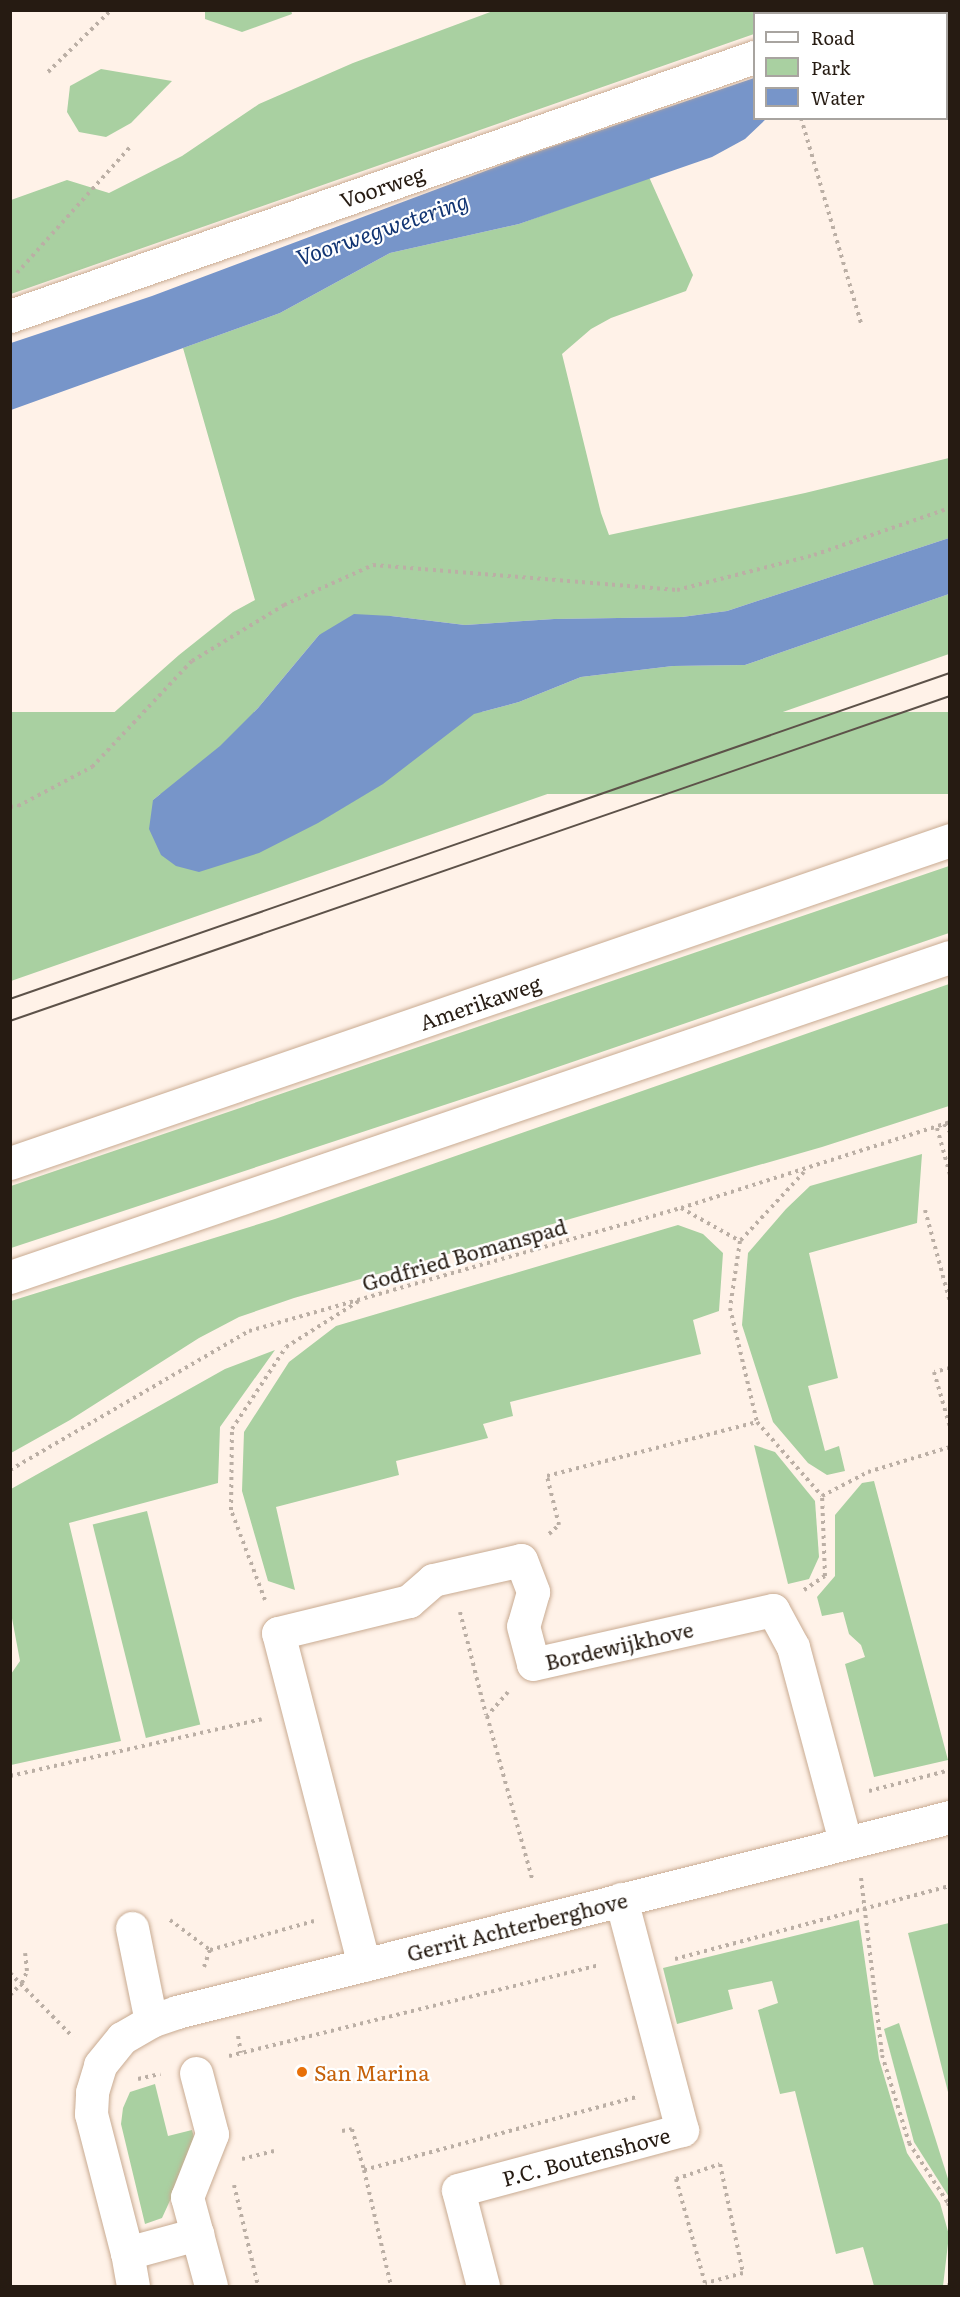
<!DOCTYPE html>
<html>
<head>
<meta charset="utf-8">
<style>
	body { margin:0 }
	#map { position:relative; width:960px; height:2297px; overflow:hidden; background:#fff2e8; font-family:Literata,serif }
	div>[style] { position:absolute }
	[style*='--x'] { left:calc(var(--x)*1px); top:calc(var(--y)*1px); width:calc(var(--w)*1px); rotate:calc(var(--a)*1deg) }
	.green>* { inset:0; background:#a9d0a1; transform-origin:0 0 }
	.water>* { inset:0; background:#7795c9 }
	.path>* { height:4px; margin-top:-2px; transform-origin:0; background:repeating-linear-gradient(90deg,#bbafa5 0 3px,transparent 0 7.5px) }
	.roads { filter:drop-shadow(0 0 2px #c9ab92) drop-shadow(0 0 2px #c9ab92) }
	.minor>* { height:33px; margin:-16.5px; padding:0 16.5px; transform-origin:16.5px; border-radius:16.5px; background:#fff }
	.major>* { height:33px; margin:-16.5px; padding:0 16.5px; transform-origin:16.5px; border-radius:16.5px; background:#fff }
	.tram>* { height:1.5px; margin:-0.75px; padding:0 0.75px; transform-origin:0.75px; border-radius:0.75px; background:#5d5249 }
	.dots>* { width:16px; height:16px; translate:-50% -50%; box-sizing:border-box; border:3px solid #fff; border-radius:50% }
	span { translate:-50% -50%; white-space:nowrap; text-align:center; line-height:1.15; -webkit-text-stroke:4.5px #fff; paint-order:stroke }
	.street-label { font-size:21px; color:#261b12 }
	.food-label { font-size:21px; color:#c56008 }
	.left { translate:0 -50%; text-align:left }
	.water-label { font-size:22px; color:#123573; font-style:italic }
	.frame { position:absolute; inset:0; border:12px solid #261b12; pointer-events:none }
	.legend { position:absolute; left:753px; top:12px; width:195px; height:108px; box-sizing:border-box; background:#fff; border:2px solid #a8a4a0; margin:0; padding:8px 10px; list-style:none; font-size:18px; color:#261b12 }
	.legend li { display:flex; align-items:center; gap:12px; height:30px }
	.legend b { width:30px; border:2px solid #a8a4a0 }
</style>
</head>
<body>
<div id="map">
	<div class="green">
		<div style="clip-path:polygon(291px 10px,292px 14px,242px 32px,205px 19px,205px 11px)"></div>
		<div style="clip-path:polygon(493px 11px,821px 11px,813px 14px,754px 14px,754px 34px,11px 294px,11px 200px,67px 180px,109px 193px,182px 156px,259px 104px,353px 63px)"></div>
		<div style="clip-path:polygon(101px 69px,172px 81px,131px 123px,106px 137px,79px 132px,67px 112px,70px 86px)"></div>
		<div style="clip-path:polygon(649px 177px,693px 275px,686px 291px,611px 318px,591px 329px,562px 354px,601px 513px,609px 535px,805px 493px,949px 458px,949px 538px,727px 611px,682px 617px,554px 619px,465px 625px,391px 616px,319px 635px,258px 708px,220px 746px,153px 800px,383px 784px,474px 714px,519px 702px,581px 677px,673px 666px,745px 665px,949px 594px,949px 654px,11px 981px,11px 779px,49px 762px,92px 732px,179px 655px,233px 612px,255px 600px,183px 348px,280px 313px,390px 253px,519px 224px)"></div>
		<div style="left:949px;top:712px;width:82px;height:993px;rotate:90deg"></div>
		<div style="clip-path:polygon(949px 866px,949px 933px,508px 1084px,11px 1248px,11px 1186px)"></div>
		<div style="clip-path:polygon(949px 984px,949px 1106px,822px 1147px,294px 1298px,239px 1317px,199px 1338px,70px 1420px,11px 1453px,11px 1301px,275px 1219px)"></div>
		<div style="clip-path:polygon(922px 1154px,917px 1223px,809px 1253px,838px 1378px,808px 1386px,825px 1451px,839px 1446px,845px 1471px,827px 1475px,808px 1463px,773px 1422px,742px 1325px,748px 1253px,786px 1209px,810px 1186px)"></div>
		<div style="clip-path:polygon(678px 1225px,703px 1234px,723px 1253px,719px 1311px,693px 1320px,701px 1354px,510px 1402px,513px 1416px,483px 1424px,488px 1438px,396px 1461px,399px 1475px,276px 1507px,295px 1590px,268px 1581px,242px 1491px,244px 1432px,289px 1362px,336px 1326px)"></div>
		<div style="clip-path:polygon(275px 1350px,220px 1427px,218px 1483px,69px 1523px,121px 1741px,11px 1765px,11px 1674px,20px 1661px,11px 1613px,11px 1489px,225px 1369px)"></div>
		<div style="clip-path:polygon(754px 1445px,775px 1452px,815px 1501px,819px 1557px,809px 1579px,788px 1584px)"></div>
		<div style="clip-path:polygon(874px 1481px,948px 1760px,874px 1777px,845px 1664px,865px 1657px,861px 1645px,849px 1634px,843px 1612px,822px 1616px,817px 1597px,835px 1576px,835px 1515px,862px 1483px)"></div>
		<div style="left:147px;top:1511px;width:220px;height:56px;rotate:76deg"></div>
		<div style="clip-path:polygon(859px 1920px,879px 2059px,907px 2153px,940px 2203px,949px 2235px,943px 2286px,874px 2286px,863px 2247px,836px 2254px,795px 2091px,780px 2094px,758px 2010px,778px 2003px,772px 1981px,728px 1990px,733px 2009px,677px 2024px,663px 1968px)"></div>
		<div style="clip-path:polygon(949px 1923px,950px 1923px,949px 2096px,908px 1933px)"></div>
		<div style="clip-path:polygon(899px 2023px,949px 2182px,949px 2197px,914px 2142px,884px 2029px)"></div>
		<div style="clip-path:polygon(155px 2084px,168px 2136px,192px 2130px,196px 2144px,162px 2218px,145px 2224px,121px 2124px,123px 2108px,130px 2092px)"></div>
	</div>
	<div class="water">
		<div style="clip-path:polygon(943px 11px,949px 11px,949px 63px,947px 64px,946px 14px,935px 13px)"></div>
		<div style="clip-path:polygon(754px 78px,754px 118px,766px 119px,745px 139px,712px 157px,519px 224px,390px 253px,280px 313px,11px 410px,11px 343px,152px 296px,525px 156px)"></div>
		<div style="clip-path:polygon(949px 538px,949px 594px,745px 665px,673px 666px,581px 677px,519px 702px,474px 714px,383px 784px,318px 823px,259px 853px,199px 872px,176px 866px,161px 855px,149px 829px,153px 800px,220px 746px,258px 708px,319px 635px,354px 614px,391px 616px,465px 625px,554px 619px,682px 617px,727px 611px)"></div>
	</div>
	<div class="path">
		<div style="--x:766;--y:10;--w:4;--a:76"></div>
		<div style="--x:48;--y:72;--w:88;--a:-44.5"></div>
		<div style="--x:801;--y:118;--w:214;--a:73.7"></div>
		<div style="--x:17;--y:273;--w:171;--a:-48.1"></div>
		<div style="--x:10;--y:807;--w:8;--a:-7"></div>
		<div style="--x:18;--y:806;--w:84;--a:-27.8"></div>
		<div style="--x:92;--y:767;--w:146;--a:-46.7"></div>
		<div style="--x:192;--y:661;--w:108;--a:-31.3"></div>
		<div style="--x:284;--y:605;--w:98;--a:-24.2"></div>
		<div style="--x:373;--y:565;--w:305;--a:4.7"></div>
		<div style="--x:677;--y:590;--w:141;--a:-14.3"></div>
		<div style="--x:814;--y:555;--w:144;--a:-19.1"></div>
		<div style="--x:944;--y:1124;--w:10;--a:53"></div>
		<div style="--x:937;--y:1128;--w:49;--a:74.5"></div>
		<div style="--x:804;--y:1172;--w:94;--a:132.8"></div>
		<div style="--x:740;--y:1241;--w:68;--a:98.5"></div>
		<div style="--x:730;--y:1308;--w:117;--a:76.7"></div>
		<div style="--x:757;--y:1422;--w:98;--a:48.7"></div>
		<div style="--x:681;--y:1208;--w:68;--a:29.2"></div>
		<div style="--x:925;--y:1210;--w:95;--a:74.8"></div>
		<div style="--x:950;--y:1368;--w:16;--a:166"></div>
		<div style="--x:934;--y:1372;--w:57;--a:73.8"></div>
		<div style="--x:10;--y:1470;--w:276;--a:-30.2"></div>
		<div style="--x:249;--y:1331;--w:449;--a:-15.9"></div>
		<div style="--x:681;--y:1208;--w:282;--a:-17.7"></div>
		<div style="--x:549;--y:1534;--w:13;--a:-42"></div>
		<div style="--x:559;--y:1525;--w:50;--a:-103.8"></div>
		<div style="--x:547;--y:1476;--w:217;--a:-14.4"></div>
		<div style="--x:804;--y:1590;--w:25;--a:-34"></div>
		<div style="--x:825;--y:1576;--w:80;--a:-92.1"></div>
		<div style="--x:822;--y:1496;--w:52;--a:-27.6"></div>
		<div style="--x:868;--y:1472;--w:86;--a:-17"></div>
		<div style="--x:265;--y:1600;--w:96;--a:-110.7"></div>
		<div style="--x:231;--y:1510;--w:81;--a:-89.3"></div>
		<div style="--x:232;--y:1429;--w:98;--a:-56.6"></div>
		<div style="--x:286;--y:1347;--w:86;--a:-32.2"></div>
		<div style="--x:460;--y:1612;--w:106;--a:75.8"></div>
		<div style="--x:508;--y:1692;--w:32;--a:131"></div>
		<div style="--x:487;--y:1716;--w:172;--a:74.5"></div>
		<div style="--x:10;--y:1776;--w:258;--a:-12.7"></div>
		<div style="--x:869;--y:1791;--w:84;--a:-14.5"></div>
		<div style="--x:861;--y:1878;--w:178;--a:83.2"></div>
		<div style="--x:882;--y:2055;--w:92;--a:72.9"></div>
		<div style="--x:909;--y:2143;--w:72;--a:57"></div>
		<div style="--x:948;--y:2203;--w:6;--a:72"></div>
		<div style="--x:170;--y:1920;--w:50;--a:36.9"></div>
		<div style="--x:210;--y:1950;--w:108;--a:-15.6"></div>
		<div style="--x:675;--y:1959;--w:285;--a:-14.9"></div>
		<div style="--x:204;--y:1967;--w:18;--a:-71"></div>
		<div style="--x:10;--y:1973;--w:90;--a:45.5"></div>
		<div style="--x:10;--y:1995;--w:17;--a:-45"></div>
		<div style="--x:22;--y:1983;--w:13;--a:-67"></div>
		<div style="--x:27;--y:1971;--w:18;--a:-96"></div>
		<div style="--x:238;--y:2036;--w:17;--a:80"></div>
		<div style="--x:229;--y:2056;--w:382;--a:-13.8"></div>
		<div style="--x:138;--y:2079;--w:23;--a:-13"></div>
		<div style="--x:342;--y:2131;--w:10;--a:-11"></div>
		<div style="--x:352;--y:2129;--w:43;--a:73.7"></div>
		<div style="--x:364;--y:2170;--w:282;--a:-15"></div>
		<div style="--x:242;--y:2159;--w:33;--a:-14"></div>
		<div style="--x:720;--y:2164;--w:111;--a:78.1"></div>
		<div style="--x:743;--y:2273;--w:39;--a:165"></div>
		<div style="--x:705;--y:2283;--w:108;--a:-105.6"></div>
		<div style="--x:676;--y:2179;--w:46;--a:-18.8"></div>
		<div style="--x:364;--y:2170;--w:119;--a:76.9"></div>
		<div style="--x:234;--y:2185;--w:104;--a:76.6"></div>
		<div style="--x:949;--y:2286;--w:6;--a:-81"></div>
	</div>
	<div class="roads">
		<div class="minor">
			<div style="--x:878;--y:14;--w:9;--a:-27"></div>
			<div style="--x:10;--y:316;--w:788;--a:-19.19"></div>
			<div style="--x:132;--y:1928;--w:95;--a:78.5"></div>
			<div style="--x:364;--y:1965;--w:343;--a:-104.5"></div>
			<div style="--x:278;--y:1633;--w:135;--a:-13.7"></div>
			<div style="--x:409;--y:1601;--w:32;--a:-41"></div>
			<div style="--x:433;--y:1580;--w:90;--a:-12.8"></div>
			<div style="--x:521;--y:1560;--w:34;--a:69"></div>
			<div style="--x:533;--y:1592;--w:35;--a:106"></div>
			<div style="--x:523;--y:1626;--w:39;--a:75"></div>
			<div style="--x:533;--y:1664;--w:246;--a:-12.7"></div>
			<div style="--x:773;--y:1610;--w:42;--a:61.6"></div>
			<div style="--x:793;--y:1647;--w:201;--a:75"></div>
			<div style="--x:196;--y:2073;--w:63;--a:75.3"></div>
			<div style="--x:212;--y:2134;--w:68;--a:111.6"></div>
			<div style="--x:187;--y:2197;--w:92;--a:74.9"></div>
			<div style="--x:127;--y:2253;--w:73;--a:-15.2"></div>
			<div style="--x:133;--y:2286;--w:34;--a:-100"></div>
			<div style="--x:127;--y:2253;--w:144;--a:-104.5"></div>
			<div style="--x:91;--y:2114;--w:22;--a:-87"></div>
			<div style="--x:92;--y:2092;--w:28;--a:-73"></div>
			<div style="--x:100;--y:2065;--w:35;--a:-51"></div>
			<div style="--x:122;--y:2038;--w:34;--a:-30"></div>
			<div style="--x:151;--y:2021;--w:28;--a:-19"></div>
			<div style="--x:177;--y:2012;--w:797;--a:-14.16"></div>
			<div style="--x:483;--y:2286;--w:99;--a:-104.6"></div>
			<div style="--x:458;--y:2190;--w:232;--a:-15"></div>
			<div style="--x:682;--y:2130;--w:239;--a:-104.8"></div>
		</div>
		<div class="major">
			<div style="--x:10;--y:1163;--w:994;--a:-18.96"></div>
			<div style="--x:10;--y:1277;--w:993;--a:-18.8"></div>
		</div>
	</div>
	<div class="tram">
		<div style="--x:10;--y:999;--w:995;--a:-19.13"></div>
		<div style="--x:10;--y:1021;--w:995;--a:-19.07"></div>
	</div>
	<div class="dots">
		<div style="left:302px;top:2072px;background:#e8710a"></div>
	</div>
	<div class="street-label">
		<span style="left:382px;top:186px;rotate:-19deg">Voorweg</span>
		<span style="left:480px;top:1002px;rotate:-19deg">Amerikaweg</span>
		<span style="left:464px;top:1254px;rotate:-16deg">Godfried Bomanspad</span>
		<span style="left:619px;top:1645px;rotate:-13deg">Bordewijkhove</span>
		<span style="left:517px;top:1926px;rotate:-14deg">Gerrit Achterberghove</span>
		<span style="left:586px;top:2156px;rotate:-15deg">P.C. Boutenshove</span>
	</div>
	<div class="food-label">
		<span class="left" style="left:314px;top:2072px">San Marina</span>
	</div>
	<div class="water-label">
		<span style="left:382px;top:228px;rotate:-19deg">Voorwegwetering</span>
	</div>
	<div class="frame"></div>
	<ul class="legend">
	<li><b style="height:8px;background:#fff"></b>Road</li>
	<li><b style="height:16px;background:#a9d0a1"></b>Park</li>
	<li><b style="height:16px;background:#7795c9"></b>Water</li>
	</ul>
</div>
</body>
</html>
